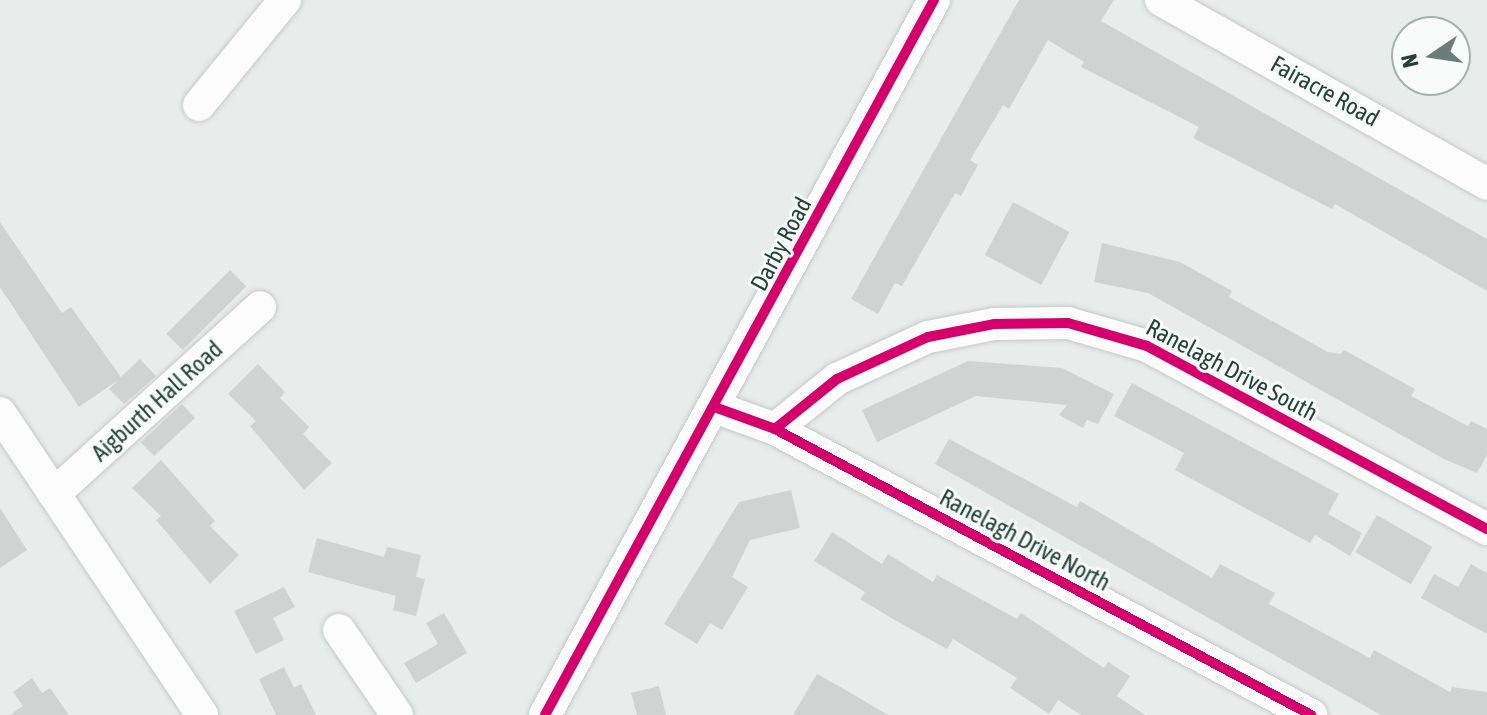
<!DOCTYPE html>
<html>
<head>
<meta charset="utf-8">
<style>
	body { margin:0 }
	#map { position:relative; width:1487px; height:715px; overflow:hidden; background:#e8edeb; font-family:"Asap Condensed",sans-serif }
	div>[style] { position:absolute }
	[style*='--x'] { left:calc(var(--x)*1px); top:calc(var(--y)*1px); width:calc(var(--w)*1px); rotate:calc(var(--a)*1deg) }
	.building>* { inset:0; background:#cfd4d2; transform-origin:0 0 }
	.roads { filter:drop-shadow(0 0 2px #c5cac8) drop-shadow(0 0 2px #c5cac8) }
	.street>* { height:32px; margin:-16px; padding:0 16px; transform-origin:16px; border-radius:16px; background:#fcfcfc }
	.cycleway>* { height:10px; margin:-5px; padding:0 5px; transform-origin:5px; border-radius:5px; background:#d6006c }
	span { translate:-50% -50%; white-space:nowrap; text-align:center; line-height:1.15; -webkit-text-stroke:6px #f7fbf9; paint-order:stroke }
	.street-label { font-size:24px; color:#24423a }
	.north { position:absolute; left:1391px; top:16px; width:80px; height:80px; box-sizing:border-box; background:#f7fbf9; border:2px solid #a3b1ad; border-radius:50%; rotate:257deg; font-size:22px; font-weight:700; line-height:32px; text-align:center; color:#24423a }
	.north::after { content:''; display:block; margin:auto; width:28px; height:36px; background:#697e78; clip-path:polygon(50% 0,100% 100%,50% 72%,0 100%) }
</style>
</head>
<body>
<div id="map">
	<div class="building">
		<div style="clip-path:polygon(1019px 0,1114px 0,1101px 21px,1487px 239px,1487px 291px,1335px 204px,1332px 209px,1193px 138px,1199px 127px,1081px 67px,1084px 62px,1048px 40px,1009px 109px,1003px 105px,970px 160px,978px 165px,961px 196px,955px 193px,902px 286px,895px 283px,878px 314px,851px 299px)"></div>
		<div style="left:1013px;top:202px;width:64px;height:60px;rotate:28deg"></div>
		<div style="clip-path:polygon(0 222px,62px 313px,71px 307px,121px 377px,140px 359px,156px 376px,124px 404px,109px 389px,118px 380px,79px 407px,0 287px)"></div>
		<div style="clip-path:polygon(1102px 243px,1180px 262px,1232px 291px,1229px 297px,1328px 352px,1341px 354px,1344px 350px,1415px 389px,1411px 396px,1468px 426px,1471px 421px,1487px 429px,1487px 455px,1477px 473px,1444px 459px,1148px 293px,1094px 282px)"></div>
		<div style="left:230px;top:270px;width:23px;height:90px;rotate:45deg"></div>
		<div style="clip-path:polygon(968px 361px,1062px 368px,1114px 394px,1098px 424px,1087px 420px,1083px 428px,1059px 415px,1067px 405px,976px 396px,877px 442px,862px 410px)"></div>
		<div style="clip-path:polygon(258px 364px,285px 392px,280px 398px,309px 427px,303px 434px,332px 463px,304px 490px,250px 426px,256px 421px,228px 394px)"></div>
		<div style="clip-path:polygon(1132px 383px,1339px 494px,1328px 514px,1362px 533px,1350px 556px,1315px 535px,1310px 543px,1175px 470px,1184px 453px,1114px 416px)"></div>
		<div style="left:182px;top:404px;width:19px;height:56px;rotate:47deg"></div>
		<div style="clip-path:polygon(949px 439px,1077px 507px,1080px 501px,1212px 578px,1220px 564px,1275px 593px,1269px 604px,1370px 658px,1374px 650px,1450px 692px,1452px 687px,1487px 692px,1487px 715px,1381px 715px,935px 464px)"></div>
		<div style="clip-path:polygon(161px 460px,215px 521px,210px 526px,239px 555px,210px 584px,156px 520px,161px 516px,132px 488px)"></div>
		<div style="clip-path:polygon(791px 490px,800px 528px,750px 540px,732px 577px,748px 587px,722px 630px,710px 623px,697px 644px,664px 624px,739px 502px)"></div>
		<div style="clip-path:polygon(0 508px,27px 550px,0 568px)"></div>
		<div style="left:1377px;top:515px;width:64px;height:43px;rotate:30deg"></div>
		<div style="clip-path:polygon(832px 532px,882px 564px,888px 554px,933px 582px,937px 575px,1017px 619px,1021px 613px,1104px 668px,1108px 662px,1130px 676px,1117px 696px,1145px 715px,1081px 715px,1058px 700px,1049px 714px,1010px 688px,1017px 678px,953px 639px,947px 649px,893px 619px,860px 599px,865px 592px,814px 561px)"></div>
		<div style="clip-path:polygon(317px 538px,384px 557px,387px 547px,421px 555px,416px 577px,425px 579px,416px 616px,393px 610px,396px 596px,308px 572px)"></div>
		<div style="clip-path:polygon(1471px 564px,1487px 573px,1487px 634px,1421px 598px,1434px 574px,1458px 587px)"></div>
		<div style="clip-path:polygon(284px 587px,295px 607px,273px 618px,284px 640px,256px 654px,234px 611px)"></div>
		<div style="clip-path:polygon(444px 613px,467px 653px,416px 683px,404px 663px,438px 644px,426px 623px)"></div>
		<div style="clip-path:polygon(284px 667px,294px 688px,301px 684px,316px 715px,276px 715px,259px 679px)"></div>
		<div style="clip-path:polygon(817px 674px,844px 689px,888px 715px,793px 715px)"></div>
		<div style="clip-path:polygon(32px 678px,42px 693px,50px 688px,69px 715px,10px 715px,23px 706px,13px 692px)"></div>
		<div style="clip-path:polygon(659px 686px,666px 715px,637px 715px,631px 693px)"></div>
	</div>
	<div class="roads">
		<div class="street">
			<div style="--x:1161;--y:0;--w:374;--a:29.4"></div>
			<div style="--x:199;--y:105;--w:136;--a:-50.7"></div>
			<div style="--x:717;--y:408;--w:62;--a:19.9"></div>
			<div style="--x:775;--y:429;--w:608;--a:28.08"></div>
			<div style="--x:0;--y:413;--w:363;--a:56.2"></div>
			<div style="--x:775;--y:429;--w:80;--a:-38.9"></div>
			<div style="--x:837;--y:379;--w:100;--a:-24.8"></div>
			<div style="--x:928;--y:337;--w:67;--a:-11.1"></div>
			<div style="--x:994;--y:324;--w:74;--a:-0.8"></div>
			<div style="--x:1068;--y:323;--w:82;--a:16.2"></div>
			<div style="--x:1147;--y:346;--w:386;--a:28.3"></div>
			<div style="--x:54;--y:494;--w:278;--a:-42.2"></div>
			<div style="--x:339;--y:630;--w:103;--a:55.7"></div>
			<div style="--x:545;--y:715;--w:814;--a:-61.45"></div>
		</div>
	</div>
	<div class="cycleway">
		<div style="--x:717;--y:408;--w:62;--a:19.9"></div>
		<div style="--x:775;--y:429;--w:608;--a:28.08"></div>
		<div style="--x:775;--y:429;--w:80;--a:-38.9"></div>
		<div style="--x:837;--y:379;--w:100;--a:-24.8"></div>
		<div style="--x:928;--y:337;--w:67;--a:-11.1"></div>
		<div style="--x:994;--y:324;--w:74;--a:-0.8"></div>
		<div style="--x:1068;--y:323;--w:82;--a:16.2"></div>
		<div style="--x:1147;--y:346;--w:386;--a:28.3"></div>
		<div style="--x:545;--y:715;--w:814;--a:-61.45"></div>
	</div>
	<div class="street-label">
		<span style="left:1325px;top:91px;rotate:29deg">Fairacre Road</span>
		<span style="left:781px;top:244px;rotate:-62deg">Darby Road</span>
		<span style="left:1232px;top:370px;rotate:28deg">Ranelagh Drive South</span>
		<span style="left:157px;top:401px;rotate:-42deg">Aigburth Hall Road</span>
		<span style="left:1025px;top:540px;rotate:28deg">Ranelagh Drive North</span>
	</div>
	<div class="north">N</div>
</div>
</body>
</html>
